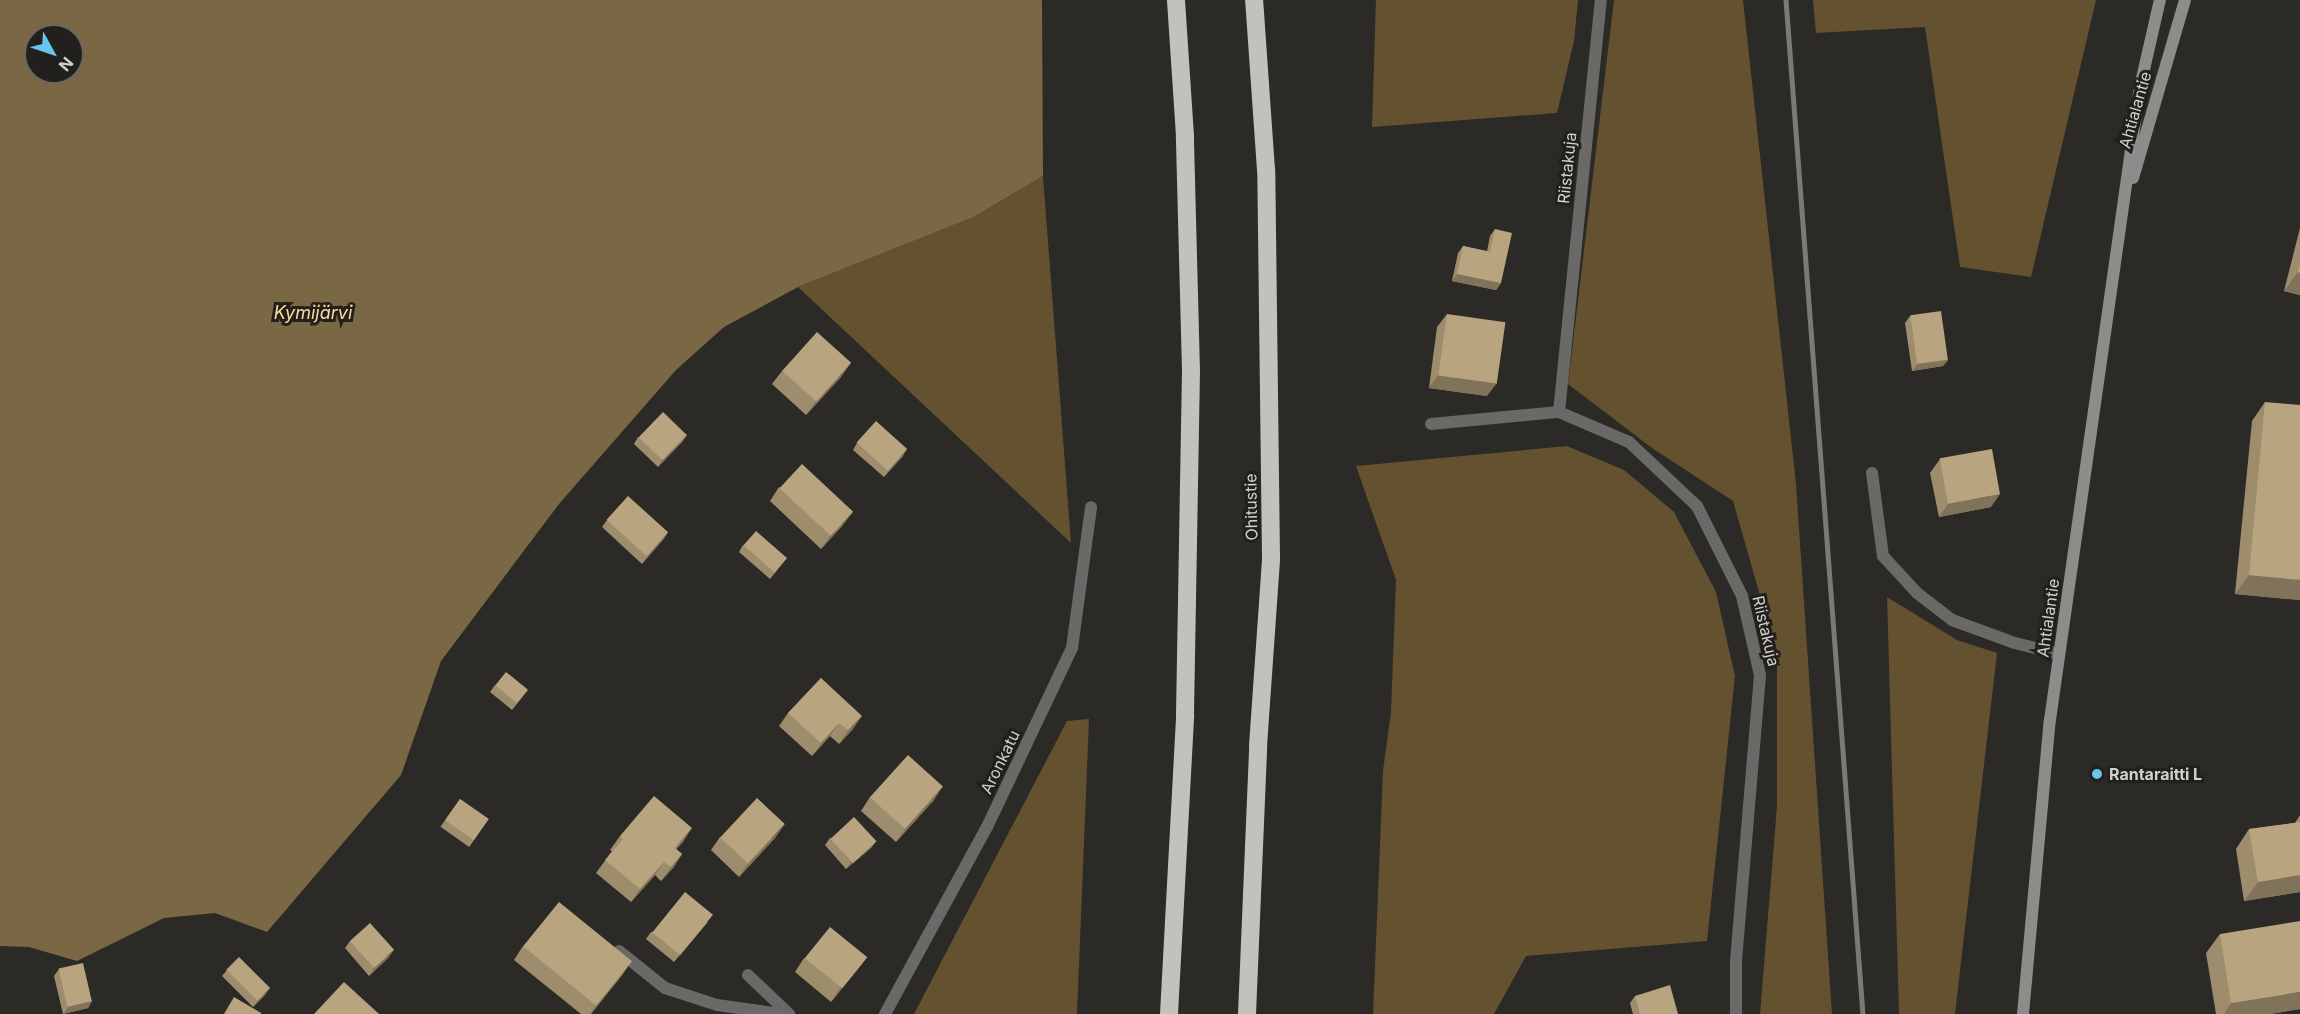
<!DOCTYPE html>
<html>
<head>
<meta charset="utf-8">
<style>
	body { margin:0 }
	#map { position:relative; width:2300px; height:1014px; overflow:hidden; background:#2b2a26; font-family:Inter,sans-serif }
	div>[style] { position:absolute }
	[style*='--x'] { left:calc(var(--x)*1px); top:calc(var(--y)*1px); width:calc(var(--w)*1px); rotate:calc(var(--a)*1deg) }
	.forest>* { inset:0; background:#645130 }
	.water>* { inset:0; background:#7a6744 }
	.service>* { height:12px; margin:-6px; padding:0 6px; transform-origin:6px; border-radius:6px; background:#6a6967 }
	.minor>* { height:12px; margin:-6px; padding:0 6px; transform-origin:6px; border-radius:6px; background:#6a6967 }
	.secondary>* { height:12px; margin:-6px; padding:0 6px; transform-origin:6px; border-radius:6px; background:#8e8c8a }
	.motorway>* { height:18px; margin:-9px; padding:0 9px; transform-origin:9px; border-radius:9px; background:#c3c1bc }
	.rail>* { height:4.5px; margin:-2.25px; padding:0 2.25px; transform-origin:2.25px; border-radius:2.25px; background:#7a7976 }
	.wall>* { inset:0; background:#9e8d6d; transform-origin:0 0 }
	.shaded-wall>* { inset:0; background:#817359 }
	.building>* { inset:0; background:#b8a47f; transform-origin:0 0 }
	.dots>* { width:16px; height:16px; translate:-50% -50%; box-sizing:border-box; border:3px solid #22201d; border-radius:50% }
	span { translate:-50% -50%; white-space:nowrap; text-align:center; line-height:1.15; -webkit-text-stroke:6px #22201d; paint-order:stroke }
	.street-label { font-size:16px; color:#d3d1cf }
	.poi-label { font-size:16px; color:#d3d1cf; font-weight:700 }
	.left { translate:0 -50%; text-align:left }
	.water-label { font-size:18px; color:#fcda9e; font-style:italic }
	.north { position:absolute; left:24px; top:24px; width:60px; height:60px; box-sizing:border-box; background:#22201d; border:2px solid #696764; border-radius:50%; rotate:130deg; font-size:16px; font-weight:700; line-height:24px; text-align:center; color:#d3d1cf }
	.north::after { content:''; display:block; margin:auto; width:21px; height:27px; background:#68c4f0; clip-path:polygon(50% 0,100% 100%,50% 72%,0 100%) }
</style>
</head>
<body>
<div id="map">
	<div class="forest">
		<div style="clip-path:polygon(1376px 0,1578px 0,1574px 41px,1557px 113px,1372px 127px)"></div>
		<div style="clip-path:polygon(1614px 0,1743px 0,1796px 484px,1832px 1014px,1760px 1014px,1777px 806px,1777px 655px,1733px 501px,1652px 448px,1568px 384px)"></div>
		<div style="clip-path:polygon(1813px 0,2096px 0,2031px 277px,1960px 267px,1925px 27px,1816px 33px)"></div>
		<div style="clip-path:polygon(1043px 176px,1071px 543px,798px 287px,974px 217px)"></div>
		<div style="clip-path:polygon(1567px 446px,1624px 470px,1674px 512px,1716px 592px,1735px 676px,1707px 941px,1526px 956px,1494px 1014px,1373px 1014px,1383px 771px,1391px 712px,1396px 580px,1356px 466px)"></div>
		<div style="clip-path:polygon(1887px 597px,1957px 640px,1997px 653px,1955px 1014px,1899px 1014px)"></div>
		<div style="clip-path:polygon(1089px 719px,1077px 1014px,914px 1014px,1067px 721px)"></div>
	</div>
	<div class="water">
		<div style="clip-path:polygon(evenodd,0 0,1042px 0,1043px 176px,974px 217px,798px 287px,724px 327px,676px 370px,559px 504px,441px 661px,401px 775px,267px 932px,215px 913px,164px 918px,77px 961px,29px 947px,0 946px,0 0,36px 36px,72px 36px,72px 72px,36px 72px,36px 36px)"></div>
	</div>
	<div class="service">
		<div style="--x:1872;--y:473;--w:84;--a:82.5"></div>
		<div style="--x:1883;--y:556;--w:50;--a:47.4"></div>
		<div style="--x:1917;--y:593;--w:44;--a:37.6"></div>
		<div style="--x:1952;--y:620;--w:67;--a:20.1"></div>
		<div style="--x:2015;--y:643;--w:45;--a:14"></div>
		<div style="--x:619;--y:951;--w:59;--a:38.8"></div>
		<div style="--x:665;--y:988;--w:55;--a:18.1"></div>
		<div style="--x:717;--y:1005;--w:66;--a:7.9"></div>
	</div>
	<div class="minor">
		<div style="--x:1559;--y:412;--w:414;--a:-84.2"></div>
		<div style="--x:1431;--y:424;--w:129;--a:-5.4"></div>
		<div style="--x:1559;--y:412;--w:76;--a:23.2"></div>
		<div style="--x:1629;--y:442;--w:93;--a:43.3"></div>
		<div style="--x:1697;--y:506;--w:101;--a:63.4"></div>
		<div style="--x:1742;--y:596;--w:81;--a:77.2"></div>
		<div style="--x:1760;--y:675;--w:287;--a:94.8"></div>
		<div style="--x:1736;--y:961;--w:53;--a:90"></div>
		<div style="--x:748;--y:975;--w:57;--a:43.6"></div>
		<div style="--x:885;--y:1014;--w:213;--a:-61.4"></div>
		<div style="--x:987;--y:827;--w:198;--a:-64.6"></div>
		<div style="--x:1072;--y:648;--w:142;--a:-82.3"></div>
	</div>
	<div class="secondary">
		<div style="--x:2133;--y:178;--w:185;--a:-73.7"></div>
		<div style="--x:2023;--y:1014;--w:295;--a:-84.8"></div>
		<div style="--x:2050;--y:720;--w:639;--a:-81.91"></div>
		<div style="--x:2140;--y:87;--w:89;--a:-77.1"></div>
	</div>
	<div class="motorway">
		<div style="--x:1169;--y:1014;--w:300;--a:-86.9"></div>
		<div style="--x:1185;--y:714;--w:343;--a:-89"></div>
		<div style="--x:1191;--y:371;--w:235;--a:-91.5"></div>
		<div style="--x:1185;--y:136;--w:136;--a:-93.8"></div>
		<div style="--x:1247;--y:1014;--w:268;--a:-87.6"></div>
		<div style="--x:1258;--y:746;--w:188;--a:-86"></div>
		<div style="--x:1271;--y:558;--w:388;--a:-90.7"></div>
		<div style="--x:1266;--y:170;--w:170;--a:-94"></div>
	</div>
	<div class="rail">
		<div style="--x:1786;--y:0;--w:1017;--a:85.66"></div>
	</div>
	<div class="wall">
		<div style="clip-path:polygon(2300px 228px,2300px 295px,2284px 291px)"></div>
		<div style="clip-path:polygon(1495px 229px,1501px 283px,1496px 290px,1452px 281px,1458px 253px,1463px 246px,1487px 251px,1490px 236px)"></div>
		<div style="clip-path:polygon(1447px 314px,1487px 396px,1429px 388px,1437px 327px)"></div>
		<div style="clip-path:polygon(1910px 316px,1948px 360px,1943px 366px,1912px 371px,1905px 323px)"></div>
		<div style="clip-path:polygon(782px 371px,841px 377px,806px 415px,772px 384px)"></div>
		<div style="clip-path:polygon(2265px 402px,2300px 600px,2235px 594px,2252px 421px)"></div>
		<div style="clip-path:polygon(687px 435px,682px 442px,658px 467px,634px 444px,638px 437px)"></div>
		<div style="clip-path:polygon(857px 443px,903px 456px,884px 477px,853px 450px)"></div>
		<div style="clip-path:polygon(1940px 459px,1991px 507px,1939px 517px,1930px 473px)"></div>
		<div style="clip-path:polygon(779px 487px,843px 525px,821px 549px,770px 501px)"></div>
		<div style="clip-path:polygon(607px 520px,668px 532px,642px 564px,602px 527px)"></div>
		<div style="clip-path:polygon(743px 545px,787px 558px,770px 579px,739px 552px)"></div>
		<div style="clip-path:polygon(821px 678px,853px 729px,839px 744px,830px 736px,812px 756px,779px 726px,788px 713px)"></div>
		<div style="clip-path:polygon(495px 685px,528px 690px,512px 710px,490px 692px)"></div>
		<div style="clip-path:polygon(870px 797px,934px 800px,896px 842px,861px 811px)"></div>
		<div style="left:460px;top:799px;width:35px;height:34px;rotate:35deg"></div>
		<div style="clip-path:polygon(2300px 815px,2300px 892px,2244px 901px,2236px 849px,2249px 829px,2295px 823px)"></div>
		<div style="clip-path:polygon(620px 836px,683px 842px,676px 849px,682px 854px,673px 868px,661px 881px,655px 875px,631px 902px,596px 873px,612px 851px,610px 850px)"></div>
		<div style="clip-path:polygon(720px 837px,775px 838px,739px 877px,711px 850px)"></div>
		<div style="clip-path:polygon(830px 838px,876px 841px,871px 848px,846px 869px,825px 845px)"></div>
		<div style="clip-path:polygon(708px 922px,674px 962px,646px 939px,651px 932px)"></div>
		<div style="clip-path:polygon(2220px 934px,2300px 1009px,2270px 1014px,2216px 1014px,2206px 953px)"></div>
		<div style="clip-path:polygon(350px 941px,389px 957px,369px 976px,345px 948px)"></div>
		<div style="clip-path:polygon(523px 946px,623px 974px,591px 1014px,581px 1014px,514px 960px)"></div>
		<div style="clip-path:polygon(867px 957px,857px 970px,831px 1002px,795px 972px,804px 958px)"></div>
		<div style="clip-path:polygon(59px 969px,92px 1001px,88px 1008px,63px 1014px,54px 976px)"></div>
		<div style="clip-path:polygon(227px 970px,265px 995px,253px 1007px,222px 976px)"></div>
		<div style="clip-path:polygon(1635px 996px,1678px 1014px,1633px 1014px,1630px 1003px)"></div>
	</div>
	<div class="shaded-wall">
		<div style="clip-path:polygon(2298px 272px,2300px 273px,2300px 295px,2284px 291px)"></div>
		<div style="clip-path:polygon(1457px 274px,1501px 283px,1496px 290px,1452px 281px)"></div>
		<div style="clip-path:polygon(1948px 360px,1943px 366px,1912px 371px,1917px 364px)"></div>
		<div style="clip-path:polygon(851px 363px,841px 377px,806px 415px,815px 402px)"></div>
		<div style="clip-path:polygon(1438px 375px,1497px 383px,1487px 396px,1429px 388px)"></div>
		<div style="clip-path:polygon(687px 435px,682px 442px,658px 467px,662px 460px)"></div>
		<div style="clip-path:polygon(907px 449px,903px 456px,884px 477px,889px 470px)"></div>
		<div style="clip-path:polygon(2000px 494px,1991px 507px,1939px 517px,1948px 504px)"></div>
		<div style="clip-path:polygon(853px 512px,843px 525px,821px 549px,830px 536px)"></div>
		<div style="clip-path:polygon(668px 532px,664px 539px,642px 564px,647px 557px)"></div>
		<div style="clip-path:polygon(2249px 575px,2300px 580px,2300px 600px,2235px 594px)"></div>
		<div style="clip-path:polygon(862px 716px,853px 729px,839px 744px,848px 730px)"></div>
		<div style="clip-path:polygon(839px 723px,830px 736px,812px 756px,821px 743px)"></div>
		<div style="clip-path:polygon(943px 786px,934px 800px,896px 842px,905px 829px)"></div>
		<div style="clip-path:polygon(785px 824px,775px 838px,739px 877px,748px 863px)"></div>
		<div style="clip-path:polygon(692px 828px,683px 842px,666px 861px,675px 848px)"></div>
		<div style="clip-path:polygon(876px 841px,871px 848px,846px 869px,851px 862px)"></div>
		<div style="clip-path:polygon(682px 854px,673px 868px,661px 881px,671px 867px)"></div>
		<div style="clip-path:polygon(664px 862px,655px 875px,631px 902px,640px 889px)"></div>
		<div style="clip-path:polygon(2300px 875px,2300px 892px,2244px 901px,2258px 882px)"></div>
		<div style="clip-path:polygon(394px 950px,389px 957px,369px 976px,373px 969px)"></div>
		<div style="clip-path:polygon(867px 957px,857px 970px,831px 1002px,840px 988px)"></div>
		<div style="clip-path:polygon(632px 961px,623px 974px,590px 1014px,596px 1005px)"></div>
		<div style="clip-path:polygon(270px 988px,265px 995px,253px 1007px,258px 1000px)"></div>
		<div style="clip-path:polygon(2300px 992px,2300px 1009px,2270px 1014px,2224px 1014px,2231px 1003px)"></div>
		<div style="clip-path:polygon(92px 1001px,88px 1008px,63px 1014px,68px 1007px)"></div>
	</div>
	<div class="building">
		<div style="clip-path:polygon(1495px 229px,1512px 233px,1501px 283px,1457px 274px,1463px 246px,1490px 252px)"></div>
		<div style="clip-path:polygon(2300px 263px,2300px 273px,2298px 272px)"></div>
		<div style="left:1941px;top:311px;width:49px;height:31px;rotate:82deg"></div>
		<div style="left:1447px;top:314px;width:59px;height:62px;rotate:8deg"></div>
		<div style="left:817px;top:332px;width:46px;height:52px;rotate:42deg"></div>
		<div style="clip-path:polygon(2265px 402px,2300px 405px,2300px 580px,2249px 575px)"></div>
		<div style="left:663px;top:412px;width:33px;height:35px;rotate:44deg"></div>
		<div style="left:876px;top:421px;width:42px;height:29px;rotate:42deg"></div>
		<div style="left:1992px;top:449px;width:46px;height:53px;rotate:80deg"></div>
		<div style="left:802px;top:464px;width:70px;height:33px;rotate:43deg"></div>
		<div style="left:628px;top:496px;width:54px;height:32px;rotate:42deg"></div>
		<div style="left:756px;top:531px;width:41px;height:19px;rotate:41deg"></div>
		<div style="left:506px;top:672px;width:28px;height:17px;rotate:39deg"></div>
		<div style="clip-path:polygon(821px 678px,862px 716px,848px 730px,839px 723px,821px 743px,788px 713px)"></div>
		<div style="left:908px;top:755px;width:47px;height:57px;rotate:42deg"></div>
		<div style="clip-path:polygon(654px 796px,692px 828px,675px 848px,682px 854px,671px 867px,664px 862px,640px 889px,605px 860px,623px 839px,620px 836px)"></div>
		<div style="left:757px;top:798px;width:38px;height:54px;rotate:43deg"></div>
		<div style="left:460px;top:799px;width:35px;height:26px;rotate:35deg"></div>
		<div style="left:854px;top:817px;width:33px;height:32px;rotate:47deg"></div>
		<div style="clip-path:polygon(2300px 822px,2300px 875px,2258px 882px,2249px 829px)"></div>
		<div style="left:685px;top:892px;width:36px;height:52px;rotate:39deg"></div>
		<div style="left:559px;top:902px;width:94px;height:57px;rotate:39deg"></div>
		<div style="clip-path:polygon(2300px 921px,2300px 992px,2231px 1003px,2220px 934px)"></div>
		<div style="left:370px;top:923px;width:36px;height:27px;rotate:48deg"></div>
		<div style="left:830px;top:927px;width:48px;height:40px;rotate:39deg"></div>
		<div style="left:239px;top:957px;width:44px;height:18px;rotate:45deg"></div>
		<div style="left:83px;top:963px;width:39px;height:25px;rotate:77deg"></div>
		<div style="clip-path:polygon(344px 982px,379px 1014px,314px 1014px)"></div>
		<div style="clip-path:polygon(1670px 985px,1678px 1014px,1640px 1014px,1635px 996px)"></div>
		<div style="clip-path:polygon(234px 997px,261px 1013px,261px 1014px,224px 1014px)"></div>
	</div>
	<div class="dots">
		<div style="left:2097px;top:774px;background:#68c4f0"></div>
	</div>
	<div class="street-label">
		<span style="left:2135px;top:110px;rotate:-74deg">Ahtialantie</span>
		<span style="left:1567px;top:168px;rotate:-84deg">Riistakuja</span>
		<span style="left:1251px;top:507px;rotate:-91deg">Ohitustie</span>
		<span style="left:2048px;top:618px;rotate:-82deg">Ahtialantie</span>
		<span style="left:1766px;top:631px;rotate:77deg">Riistakuja</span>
		<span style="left:1000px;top:762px;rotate:-64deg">Aronkatu</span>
	</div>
	<div class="poi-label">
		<span class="left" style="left:2109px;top:774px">Rantaraitti L</span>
	</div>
	<div class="water-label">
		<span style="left:313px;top:313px">Kymijärvi</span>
	</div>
	<div class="north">N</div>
</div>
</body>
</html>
